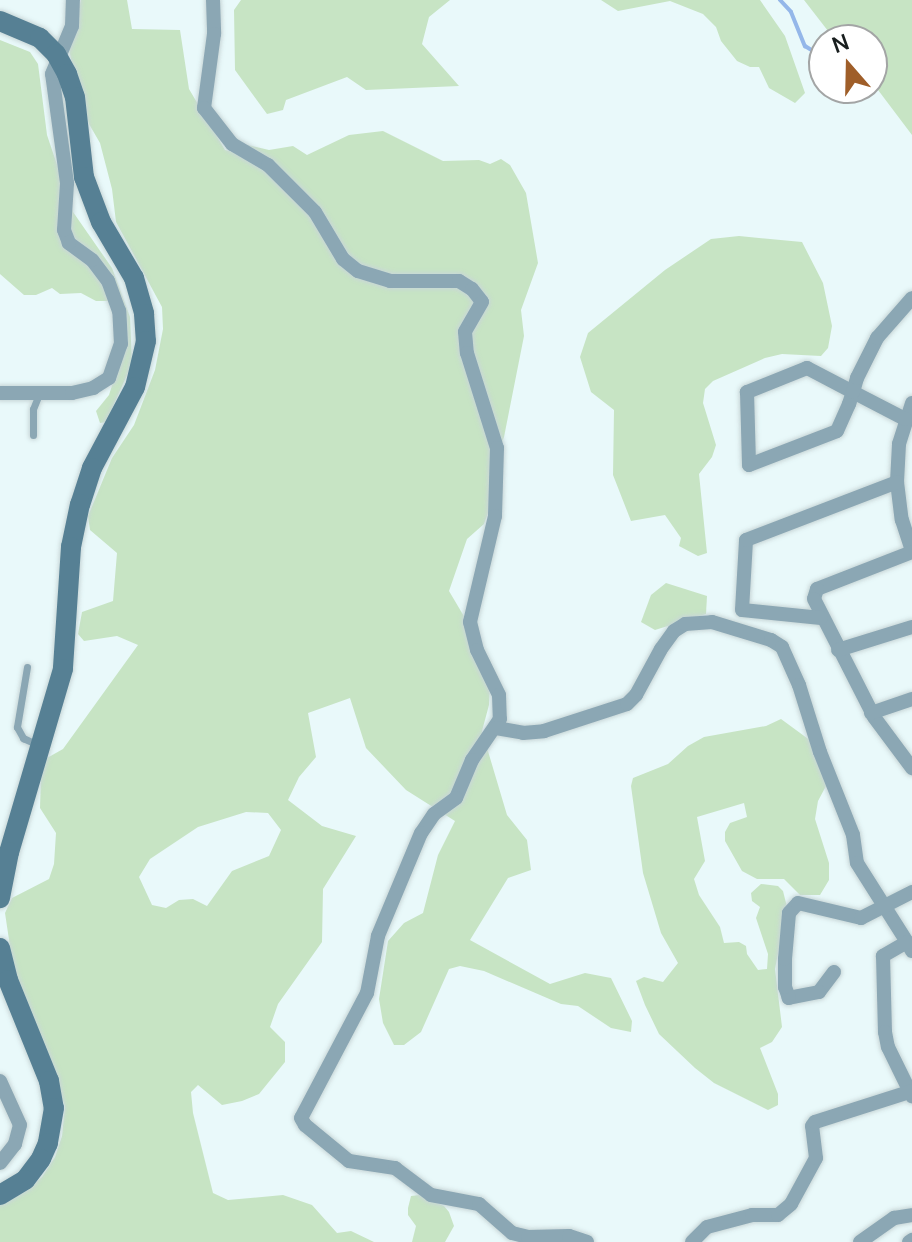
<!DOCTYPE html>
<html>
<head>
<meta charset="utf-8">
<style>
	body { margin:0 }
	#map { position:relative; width:912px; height:1242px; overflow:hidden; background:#e9f9fa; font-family:Manrope,sans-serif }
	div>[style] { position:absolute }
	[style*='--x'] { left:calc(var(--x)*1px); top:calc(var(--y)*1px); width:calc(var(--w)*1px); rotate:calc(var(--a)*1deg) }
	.green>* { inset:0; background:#c7e4c4 }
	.stream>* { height:4px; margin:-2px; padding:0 2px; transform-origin:2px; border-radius:2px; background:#94b7e9 }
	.roads { filter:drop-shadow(0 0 2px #c8d6d7) drop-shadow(0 0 2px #c8d6d7) }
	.lane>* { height:7px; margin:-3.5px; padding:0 3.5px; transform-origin:3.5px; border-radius:3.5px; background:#8ba7b4 }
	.street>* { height:14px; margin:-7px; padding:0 7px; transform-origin:7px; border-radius:7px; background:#8ba7b4 }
	.secondary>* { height:20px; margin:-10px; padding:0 10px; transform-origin:10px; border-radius:10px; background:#568094 }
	span { translate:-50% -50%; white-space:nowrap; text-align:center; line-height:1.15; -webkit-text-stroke:8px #fff; paint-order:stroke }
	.north { position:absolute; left:808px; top:24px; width:80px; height:80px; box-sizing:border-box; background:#fff; border:2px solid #a3a5a5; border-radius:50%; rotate:340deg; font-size:22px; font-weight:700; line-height:32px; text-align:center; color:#181e1e }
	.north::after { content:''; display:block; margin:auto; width:28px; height:36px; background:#9f5e29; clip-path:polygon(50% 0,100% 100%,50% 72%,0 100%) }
</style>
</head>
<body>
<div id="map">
	<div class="green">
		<div style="clip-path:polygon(evenodd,81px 0,127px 0,132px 29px,180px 30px,189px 89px,225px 150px,233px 152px,248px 145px,269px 150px,293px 146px,307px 155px,349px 135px,383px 131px,443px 161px,479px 160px,490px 164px,501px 159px,510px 165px,526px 193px,538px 263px,521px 310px,524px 336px,504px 437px,491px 470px,491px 505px,484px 524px,467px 539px,449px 591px,491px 662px,489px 705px,482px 731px,507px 815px,527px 840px,531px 870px,508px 878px,470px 940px,550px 984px,585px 973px,611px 978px,632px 1021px,631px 1032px,611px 1028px,578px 1006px,561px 1004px,484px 971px,460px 966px,449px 969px,421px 1032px,404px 1045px,394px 1045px,383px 1023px,379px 999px,388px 941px,404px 923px,423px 913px,438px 855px,455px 821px,406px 790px,366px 748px,350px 698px,308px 713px,316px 757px,299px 777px,288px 800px,322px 826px,356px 836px,323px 889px,322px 942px,278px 1004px,270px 1027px,285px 1042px,285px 1062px,259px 1094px,242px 1101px,222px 1105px,198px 1085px,191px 1092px,193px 1113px,213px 1193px,228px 1200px,283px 1195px,312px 1205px,337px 1233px,351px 1231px,374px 1242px,0 1242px,0 1203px,28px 1189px,42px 1177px,55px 1157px,62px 1136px,65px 1106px,14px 973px,5px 913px,12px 898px,49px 879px,54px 864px,56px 833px,40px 808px,41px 776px,47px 758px,63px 749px,138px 645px,117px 636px,84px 641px,78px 634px,82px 612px,113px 601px,117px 553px,90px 530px,88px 516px,112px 458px,134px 425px,155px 370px,163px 329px,162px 307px,116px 222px,112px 189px,100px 143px,89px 124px,71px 59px,69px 49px,81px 0,246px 812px,268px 813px,281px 830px,269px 856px,232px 871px,207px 906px,193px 899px,179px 900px,166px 908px,152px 905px,139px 877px,150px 859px,198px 827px,246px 812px)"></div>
		<div style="clip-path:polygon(241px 0,450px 0,429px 17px,422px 44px,459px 86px,366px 90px,347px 77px,286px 100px,283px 110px,267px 114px,235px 70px,234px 10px)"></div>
		<div style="clip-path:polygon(601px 0,760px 0,785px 36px,805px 93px,795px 103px,769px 88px,759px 67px,750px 67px,737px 61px,721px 41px,716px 27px,703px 14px,670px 1px,618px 11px)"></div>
		<div style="clip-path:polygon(804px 0,912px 0,912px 135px,872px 82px,872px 40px,835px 40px)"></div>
		<div style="clip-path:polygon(0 40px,30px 52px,38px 64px,47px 135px,73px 212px,112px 268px,130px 317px,132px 364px,106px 422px,100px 423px,96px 411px,109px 395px,116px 373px,116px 301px,96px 301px,81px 293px,60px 294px,52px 288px,36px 295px,24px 295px,0 274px)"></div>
		<div style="clip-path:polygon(739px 236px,802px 242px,823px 283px,832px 326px,828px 348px,821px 356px,782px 354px,765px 358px,713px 381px,705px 389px,703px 403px,716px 445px,712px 457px,699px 474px,707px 553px,698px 556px,679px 546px,681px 538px,665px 515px,631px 521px,613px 475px,614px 410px,591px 392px,580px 357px,588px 333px,665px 270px,711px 239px)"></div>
		<div style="clip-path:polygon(666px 583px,707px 596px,706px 614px,655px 630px,641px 622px,651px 595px)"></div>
		<div style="clip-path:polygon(781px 719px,811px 741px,826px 786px,818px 801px,815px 819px,829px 863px,829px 880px,820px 895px,800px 895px,784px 879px,757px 879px,742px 871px,725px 841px,725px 832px,730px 823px,747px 817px,744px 803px,697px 817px,705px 861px,694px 879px,699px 895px,720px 927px,724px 943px,739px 942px,746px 946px,747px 954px,758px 970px,767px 969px,768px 954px,756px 918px,760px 907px,752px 901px,751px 893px,761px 884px,778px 886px,783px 891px,787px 907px,775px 969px,782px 1027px,772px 1042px,760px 1048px,778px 1094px,778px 1105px,768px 1110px,714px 1083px,695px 1068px,659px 1034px,645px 1005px,636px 981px,644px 977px,663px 982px,678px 963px,661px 933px,643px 873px,631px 786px,633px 778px,668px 764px,688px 746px,704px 737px,766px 726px)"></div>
		<div style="clip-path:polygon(419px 1195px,444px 1206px,449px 1212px,454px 1226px,445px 1242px,412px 1242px,416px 1226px,408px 1215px,408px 1208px,411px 1196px)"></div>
	</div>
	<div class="stream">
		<div style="--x:780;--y:0;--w:16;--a:47"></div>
		<div style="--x:791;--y:12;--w:37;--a:68"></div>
		<div style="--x:805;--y:46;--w:22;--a:32"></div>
	</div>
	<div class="roads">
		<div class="lane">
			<div style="--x:33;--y:435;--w:26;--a:-90"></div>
			<div style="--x:33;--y:409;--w:16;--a:-68"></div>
			<div style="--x:27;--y:667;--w:61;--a:99.5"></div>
			<div style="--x:17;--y:727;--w:13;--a:61"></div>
			<div style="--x:23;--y:738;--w:17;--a:25"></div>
		</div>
		<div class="street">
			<div style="--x:213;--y:0;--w:34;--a:88"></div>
			<div style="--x:214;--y:34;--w:75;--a:97.7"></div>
			<div style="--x:204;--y:108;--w:46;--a:52.1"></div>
			<div style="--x:232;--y:144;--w:42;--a:30.3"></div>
			<div style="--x:268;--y:165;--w:66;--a:45"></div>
			<div style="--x:315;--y:212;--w:55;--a:59.2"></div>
			<div style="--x:343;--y:259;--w:19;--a:39"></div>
			<div style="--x:358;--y:271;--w:34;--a:17"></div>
			<div style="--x:390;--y:281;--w:69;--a:0"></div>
			<div style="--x:459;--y:281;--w:15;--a:32"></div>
			<div style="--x:472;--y:289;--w:16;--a:52"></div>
			<div style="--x:482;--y:302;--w:34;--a:120"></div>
			<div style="--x:465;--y:332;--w:21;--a:85"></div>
			<div style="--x:467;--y:353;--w:100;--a:72.5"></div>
			<div style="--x:497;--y:448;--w:68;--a:91.7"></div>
			<div style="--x:495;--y:516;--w:109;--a:103.3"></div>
			<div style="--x:470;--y:622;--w:29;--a:76"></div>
			<div style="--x:477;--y:650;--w:50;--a:63.9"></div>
			<div style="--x:499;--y:695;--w:24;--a:88"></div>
			<div style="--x:500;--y:719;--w:50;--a:124.3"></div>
			<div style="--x:472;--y:760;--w:41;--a:112.8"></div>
			<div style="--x:456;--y:798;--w:27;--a:144"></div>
			<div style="--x:434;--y:814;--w:23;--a:124"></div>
			<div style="--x:421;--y:833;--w:112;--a:112.7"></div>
			<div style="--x:378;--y:936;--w:58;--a:100.9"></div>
			<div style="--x:367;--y:993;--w:141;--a:117.8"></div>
			<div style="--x:301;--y:1118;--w:8;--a:60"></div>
			<div style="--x:305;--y:1125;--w:57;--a:39.3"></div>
			<div style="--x:349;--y:1161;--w:47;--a:8.7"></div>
			<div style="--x:395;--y:1168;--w:45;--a:36.9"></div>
			<div style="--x:431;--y:1195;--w:49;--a:10.6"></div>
			<div style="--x:479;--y:1204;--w:44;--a:41.3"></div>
			<div style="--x:512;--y:1233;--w:16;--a:14"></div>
			<div style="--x:528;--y:1237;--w:41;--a:-1.4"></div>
			<div style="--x:569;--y:1236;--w:19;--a:18"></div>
			<div style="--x:0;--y:393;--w:72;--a:0"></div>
			<div style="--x:72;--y:393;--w:22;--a:-13"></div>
			<div style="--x:93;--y:388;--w:19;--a:-32"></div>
			<div style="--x:109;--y:378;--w:36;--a:-71"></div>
			<div style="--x:121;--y:344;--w:33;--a:-93"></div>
			<div style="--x:119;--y:311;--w:32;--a:-110"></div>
			<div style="--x:108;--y:281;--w:26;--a:-127"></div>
			<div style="--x:92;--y:260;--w:29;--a:-144"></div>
			<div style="--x:69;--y:243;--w:14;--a:-111"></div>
			<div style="--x:64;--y:230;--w:47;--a:-86.3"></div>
			<div style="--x:67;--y:183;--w:110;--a:-97.8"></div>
			<div style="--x:52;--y:74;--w:52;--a:-67.4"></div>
			<div style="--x:72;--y:26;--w:26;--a:-88"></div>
			<div style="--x:912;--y:403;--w:43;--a:107.6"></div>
			<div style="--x:899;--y:444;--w:38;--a:93"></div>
			<div style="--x:897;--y:482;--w:38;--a:83"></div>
			<div style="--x:902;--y:520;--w:32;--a:72"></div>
			<div style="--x:905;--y:419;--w:59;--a:-152.6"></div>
			<div style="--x:853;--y:392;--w:52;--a:-152.4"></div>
			<div style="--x:807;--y:368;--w:65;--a:158.2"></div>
			<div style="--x:747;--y:392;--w:73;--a:88.4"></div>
			<div style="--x:749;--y:465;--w:94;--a:-21.1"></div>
			<div style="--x:837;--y:431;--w:30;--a:-66"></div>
			<div style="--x:849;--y:404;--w:13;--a:-72"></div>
			<div style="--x:853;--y:392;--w:15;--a:-74"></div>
			<div style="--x:857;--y:378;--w:45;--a:-63.4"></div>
			<div style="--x:877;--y:338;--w:53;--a:-48.8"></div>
			<div style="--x:912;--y:552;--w:102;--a:158.7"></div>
			<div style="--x:817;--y:589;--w:10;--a:107"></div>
			<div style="--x:814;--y:599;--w:132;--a:63"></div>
			<div style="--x:874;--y:717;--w:64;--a:53.3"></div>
			<div style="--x:821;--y:618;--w:79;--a:-174.2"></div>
			<div style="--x:742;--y:610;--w:70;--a:-86.7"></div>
			<div style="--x:746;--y:540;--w:162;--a:-21"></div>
			<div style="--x:838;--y:650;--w:77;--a:-17.3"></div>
			<div style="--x:871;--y:713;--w:43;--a:-18.9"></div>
			<div style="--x:496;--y:728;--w:27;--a:10"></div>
			<div style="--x:523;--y:733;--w:21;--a:-5"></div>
			<div style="--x:544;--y:731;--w:87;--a:-18"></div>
			<div style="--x:627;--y:704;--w:13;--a:-45"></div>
			<div style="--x:636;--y:695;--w:52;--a:-61.5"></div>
			<div style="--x:661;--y:649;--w:22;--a:-54"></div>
			<div style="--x:674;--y:631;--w:13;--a:-32"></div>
			<div style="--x:685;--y:624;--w:27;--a:-4"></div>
			<div style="--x:712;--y:622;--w:62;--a:17"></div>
			<div style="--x:771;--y:640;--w:13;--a:32"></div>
			<div style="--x:782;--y:647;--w:42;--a:65.9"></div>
			<div style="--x:799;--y:685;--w:70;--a:72.6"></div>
			<div style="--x:820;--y:752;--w:89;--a:68.3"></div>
			<div style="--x:853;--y:835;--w:28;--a:82"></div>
			<div style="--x:857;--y:863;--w:93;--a:57.7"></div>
			<div style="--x:912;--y:951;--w:10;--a:-119"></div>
			<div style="--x:907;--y:942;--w:28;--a:150"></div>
			<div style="--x:883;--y:956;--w:76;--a:88.5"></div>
			<div style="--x:885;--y:1032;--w:15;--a:79"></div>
			<div style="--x:888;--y:1047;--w:55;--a:63.9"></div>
			<div style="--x:834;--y:972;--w:25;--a:127"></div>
			<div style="--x:819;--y:992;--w:31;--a:169"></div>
			<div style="--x:789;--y:998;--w:12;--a:-110"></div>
			<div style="--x:785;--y:987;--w:28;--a:-90"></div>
			<div style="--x:785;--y:959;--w:46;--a:-85"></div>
			<div style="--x:789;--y:913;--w:13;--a:-48"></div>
			<div style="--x:798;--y:903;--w:65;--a:13.4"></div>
			<div style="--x:861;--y:918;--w:57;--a:-27"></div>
			<div style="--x:0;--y:1081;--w:48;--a:65.6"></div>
			<div style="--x:20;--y:1125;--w:20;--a:105"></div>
			<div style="--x:15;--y:1144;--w:24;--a:128"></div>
			<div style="--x:692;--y:1242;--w:21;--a:-45"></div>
			<div style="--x:707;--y:1227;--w:47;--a:-14.9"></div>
			<div style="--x:752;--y:1215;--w:26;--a:0"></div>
			<div style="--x:778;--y:1215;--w:17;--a:-40"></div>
			<div style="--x:791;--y:1204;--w:52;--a:-61.5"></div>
			<div style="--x:816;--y:1158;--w:32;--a:-97"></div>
			<div style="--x:812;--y:1126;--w:5;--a:-53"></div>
			<div style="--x:815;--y:1122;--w:102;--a:-17.7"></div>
			<div style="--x:860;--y:1242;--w:42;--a:-35.2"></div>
			<div style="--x:894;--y:1218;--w:18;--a:-9"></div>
			<div style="--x:909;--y:1242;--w:4;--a:-34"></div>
		</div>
		<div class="secondary">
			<div style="--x:0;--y:21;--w:43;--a:23"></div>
			<div style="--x:40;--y:38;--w:23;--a:45"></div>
			<div style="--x:56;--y:54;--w:23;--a:61"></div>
			<div style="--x:67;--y:74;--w:24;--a:71"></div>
			<div style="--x:75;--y:97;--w:81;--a:83.6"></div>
			<div style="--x:84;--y:177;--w:48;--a:69.3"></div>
			<div style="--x:101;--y:222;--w:65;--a:59.5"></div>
			<div style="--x:134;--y:278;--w:37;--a:74"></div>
			<div style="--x:144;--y:314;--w:27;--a:86"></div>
			<div style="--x:146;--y:341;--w:47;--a:103.4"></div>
			<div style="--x:135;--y:387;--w:92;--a:118"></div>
			<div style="--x:92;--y:468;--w:38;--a:108"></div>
			<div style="--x:80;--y:504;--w:44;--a:101.8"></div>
			<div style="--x:71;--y:547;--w:122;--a:93.8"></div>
			<div style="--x:63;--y:669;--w:191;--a:106.4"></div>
			<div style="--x:9;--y:852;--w:47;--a:101.1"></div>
			<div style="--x:0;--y:948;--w:33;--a:76"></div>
			<div style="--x:8;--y:980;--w:109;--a:67.9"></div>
			<div style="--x:49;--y:1081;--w:27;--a:80"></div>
			<div style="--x:54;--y:1108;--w:36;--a:100"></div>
			<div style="--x:48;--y:1143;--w:17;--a:114"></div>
			<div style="--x:41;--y:1159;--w:26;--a:127"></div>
			<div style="--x:25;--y:1180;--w:29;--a:149"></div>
		</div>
	</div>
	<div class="north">N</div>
</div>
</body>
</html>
